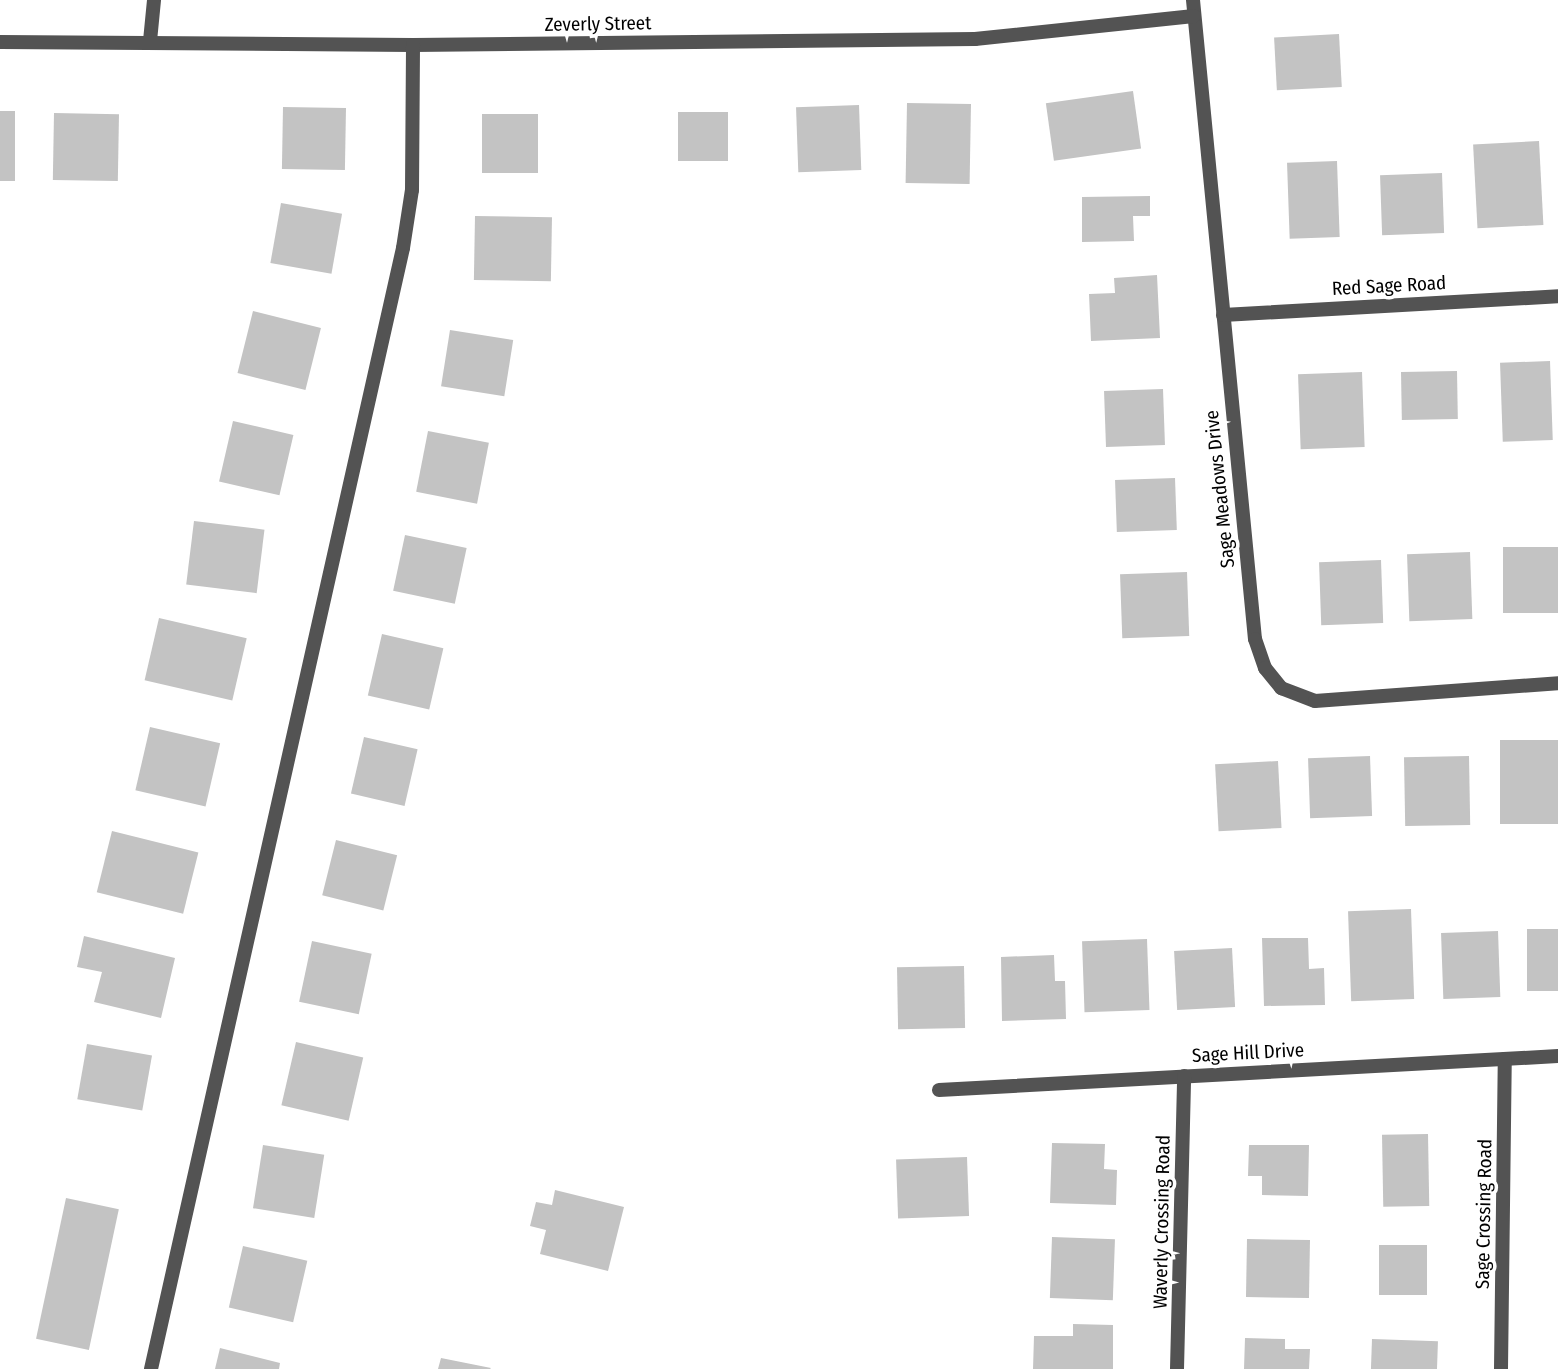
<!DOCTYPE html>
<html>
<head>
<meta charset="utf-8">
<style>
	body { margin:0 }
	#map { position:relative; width:1558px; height:1369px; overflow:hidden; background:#fff; font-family:"Fira Sans Condensed",sans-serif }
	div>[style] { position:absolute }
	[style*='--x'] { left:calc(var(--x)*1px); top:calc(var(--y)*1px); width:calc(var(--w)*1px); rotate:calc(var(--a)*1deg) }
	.building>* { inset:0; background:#c3c3c3; transform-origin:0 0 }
	.street>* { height:14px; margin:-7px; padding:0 7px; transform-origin:7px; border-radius:7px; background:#535353 }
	span { translate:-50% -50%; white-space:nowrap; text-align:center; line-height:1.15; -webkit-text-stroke:7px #fff; paint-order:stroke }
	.street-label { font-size:19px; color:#000 }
</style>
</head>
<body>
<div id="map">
	<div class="building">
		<div style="left:1339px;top:34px;width:53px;height:65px;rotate:87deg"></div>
		<div style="left:1133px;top:91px;width:58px;height:88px;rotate:82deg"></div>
		<div style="left:907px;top:103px;width:64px;height:80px;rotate:1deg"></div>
		<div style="left:859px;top:105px;width:65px;height:63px;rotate:88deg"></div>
		<div style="left:283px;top:107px;width:63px;height:62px;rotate:1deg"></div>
		<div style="left:0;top:111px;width:15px;height:70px"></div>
		<div style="left:678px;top:112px;width:50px;height:49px"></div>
		<div style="left:54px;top:113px;width:65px;height:67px;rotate:1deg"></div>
		<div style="left:538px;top:114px;width:59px;height:56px;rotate:90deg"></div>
		<div style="left:1539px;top:141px;width:84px;height:66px;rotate:87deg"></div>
		<div style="left:1337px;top:161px;width:76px;height:50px;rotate:88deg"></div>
		<div style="left:1442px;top:173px;width:60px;height:62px;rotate:88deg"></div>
		<div style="clip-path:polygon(1150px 196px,1150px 216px,1133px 216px,1134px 241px,1082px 242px,1082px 197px)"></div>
		<div style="left:281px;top:203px;width:62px;height:61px;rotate:10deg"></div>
		<div style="left:475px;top:216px;width:77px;height:64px;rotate:1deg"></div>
		<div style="clip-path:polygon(1157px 275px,1160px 338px,1091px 341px,1089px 294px,1115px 293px,1114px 278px)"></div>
		<div style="left:253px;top:311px;width:70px;height:64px;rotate:14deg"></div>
		<div style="left:450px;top:330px;width:64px;height:57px;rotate:9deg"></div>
		<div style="left:1550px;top:361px;width:79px;height:50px;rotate:88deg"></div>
		<div style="left:1457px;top:371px;width:48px;height:56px;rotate:89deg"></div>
		<div style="left:1362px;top:372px;width:75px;height:64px;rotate:88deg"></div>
		<div style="left:1163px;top:389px;width:56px;height:59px;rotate:88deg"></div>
		<div style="left:233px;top:421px;width:62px;height:62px;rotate:13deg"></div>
		<div style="left:428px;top:431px;width:62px;height:62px;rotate:11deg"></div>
		<div style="left:1175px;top:478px;width:52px;height:60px;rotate:88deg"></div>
		<div style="left:194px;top:521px;width:71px;height:64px;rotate:7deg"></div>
		<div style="left:405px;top:535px;width:63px;height:57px;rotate:12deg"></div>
		<div style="left:1558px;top:547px;width:66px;height:55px;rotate:90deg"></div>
		<div style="left:1470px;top:552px;width:67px;height:63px;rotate:88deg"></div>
		<div style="left:1381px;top:560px;width:63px;height:62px;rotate:88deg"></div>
		<div style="left:1187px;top:572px;width:64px;height:67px;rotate:88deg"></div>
		<div style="left:159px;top:618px;width:90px;height:64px;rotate:13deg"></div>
		<div style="left:382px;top:634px;width:63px;height:63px;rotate:13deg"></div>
		<div style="left:150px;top:727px;width:72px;height:65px;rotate:13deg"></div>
		<div style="left:364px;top:737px;width:55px;height:58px;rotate:13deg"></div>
		<div style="left:1558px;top:740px;width:84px;height:58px;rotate:90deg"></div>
		<div style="left:1370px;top:756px;width:60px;height:62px;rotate:88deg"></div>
		<div style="left:1469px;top:756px;width:69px;height:65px;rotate:89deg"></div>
		<div style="left:1278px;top:761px;width:67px;height:63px;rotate:87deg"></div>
		<div style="left:112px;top:831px;width:89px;height:63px;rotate:14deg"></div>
		<div style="left:336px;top:840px;width:63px;height:57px;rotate:14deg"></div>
		<div style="left:1411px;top:909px;width:90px;height:63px;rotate:88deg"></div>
		<div style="left:1558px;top:929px;width:62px;height:31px;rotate:90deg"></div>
		<div style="left:1498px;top:931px;width:66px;height:57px;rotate:88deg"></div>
		<div style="clip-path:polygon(84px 936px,175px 958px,161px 1018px,94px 1002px,102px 972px,77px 967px)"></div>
		<div style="clip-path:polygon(1262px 938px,1308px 938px,1309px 969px,1324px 968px,1325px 1005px,1264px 1006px)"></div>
		<div style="left:1147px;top:939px;width:71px;height:65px;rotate:88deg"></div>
		<div style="left:312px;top:941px;width:61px;height:62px;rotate:12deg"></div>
		<div style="left:1232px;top:948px;width:59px;height:58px;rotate:87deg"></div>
		<div style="clip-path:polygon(1054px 955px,1055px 981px,1065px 981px,1066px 1019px,1002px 1021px,1001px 957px)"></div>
		<div style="left:964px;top:966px;width:62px;height:67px;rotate:89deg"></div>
		<div style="left:296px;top:1042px;width:69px;height:65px;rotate:13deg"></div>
		<div style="left:87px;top:1044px;width:66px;height:56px;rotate:10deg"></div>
		<div style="left:1428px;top:1134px;width:72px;height:46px;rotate:89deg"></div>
		<div style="clip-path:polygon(1052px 1143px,1105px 1144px,1104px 1169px,1117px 1170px,1116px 1205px,1050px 1203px)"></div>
		<div style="left:263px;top:1145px;width:62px;height:64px;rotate:9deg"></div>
		<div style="clip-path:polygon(1249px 1145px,1309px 1145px,1308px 1196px,1262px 1195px,1262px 1176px,1248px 1176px)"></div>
		<div style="left:967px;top:1157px;width:59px;height:71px;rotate:88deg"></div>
		<div style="clip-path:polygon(555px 1190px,624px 1207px,608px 1271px,540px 1254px,546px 1230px,530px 1226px,536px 1202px,552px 1205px)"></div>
		<div style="left:66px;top:1198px;width:54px;height:144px;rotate:12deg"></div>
		<div style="left:1052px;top:1237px;width:63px;height:61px;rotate:2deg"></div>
		<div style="left:1247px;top:1239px;width:63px;height:58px;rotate:1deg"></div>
		<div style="left:1379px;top:1245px;width:48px;height:50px"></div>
		<div style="left:243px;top:1246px;width:66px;height:63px;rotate:13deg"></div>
		<div style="clip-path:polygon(1073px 1324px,1113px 1325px,1113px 1369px,1033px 1369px,1034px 1336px,1073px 1336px)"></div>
		<div style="clip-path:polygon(1245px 1338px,1285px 1339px,1285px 1349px,1310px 1349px,1309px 1369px,1244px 1369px)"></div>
		<div style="left:1372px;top:1339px;width:66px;height:30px;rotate:2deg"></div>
		<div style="clip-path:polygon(220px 1348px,280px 1363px,279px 1369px,215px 1369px)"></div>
		<div style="clip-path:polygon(441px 1358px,491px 1368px,490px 1369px,438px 1369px)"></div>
	</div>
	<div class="street">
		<div style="--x:1193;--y:0;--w:642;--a:84.46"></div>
		<div style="--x:1255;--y:639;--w:31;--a:71"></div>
		<div style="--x:1265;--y:668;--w:26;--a:51"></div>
		<div style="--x:1281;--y:688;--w:36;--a:21"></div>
		<div style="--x:1315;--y:701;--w:244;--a:-4.2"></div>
		<div style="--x:150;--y:41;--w:41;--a:-84.4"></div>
		<div style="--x:0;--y:42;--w:413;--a:0.4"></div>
		<div style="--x:413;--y:45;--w:562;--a:-0.61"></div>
		<div style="--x:975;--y:39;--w:220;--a:-6"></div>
		<div style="--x:1223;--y:315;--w:336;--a:-3.2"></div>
		<div style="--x:939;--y:1090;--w:620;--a:-3.14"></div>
		<div style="--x:151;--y:1369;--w:1149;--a:-77.33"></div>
		<div style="--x:403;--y:248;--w:59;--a:-81.2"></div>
		<div style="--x:412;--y:190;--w:145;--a:-89.6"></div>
		<div style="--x:1177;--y:1369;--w:293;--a:-88.6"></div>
		<div style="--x:1501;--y:1369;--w:310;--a:-89.3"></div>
	</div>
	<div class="street-label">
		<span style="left:598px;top:24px;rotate:-1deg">Zeverly Street</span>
		<span style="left:1389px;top:286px;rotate:-3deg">Red Sage Road</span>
		<span style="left:1220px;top:489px;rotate:-96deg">Sage Meadows Drive</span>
		<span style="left:1248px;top:1053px;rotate:-3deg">Sage Hill Drive</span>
		<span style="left:1484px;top:1214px;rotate:-89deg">Sage Crossing Road</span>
		<span style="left:1162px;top:1222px;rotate:-89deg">Waverly Crossing Road</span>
	</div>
</div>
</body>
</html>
